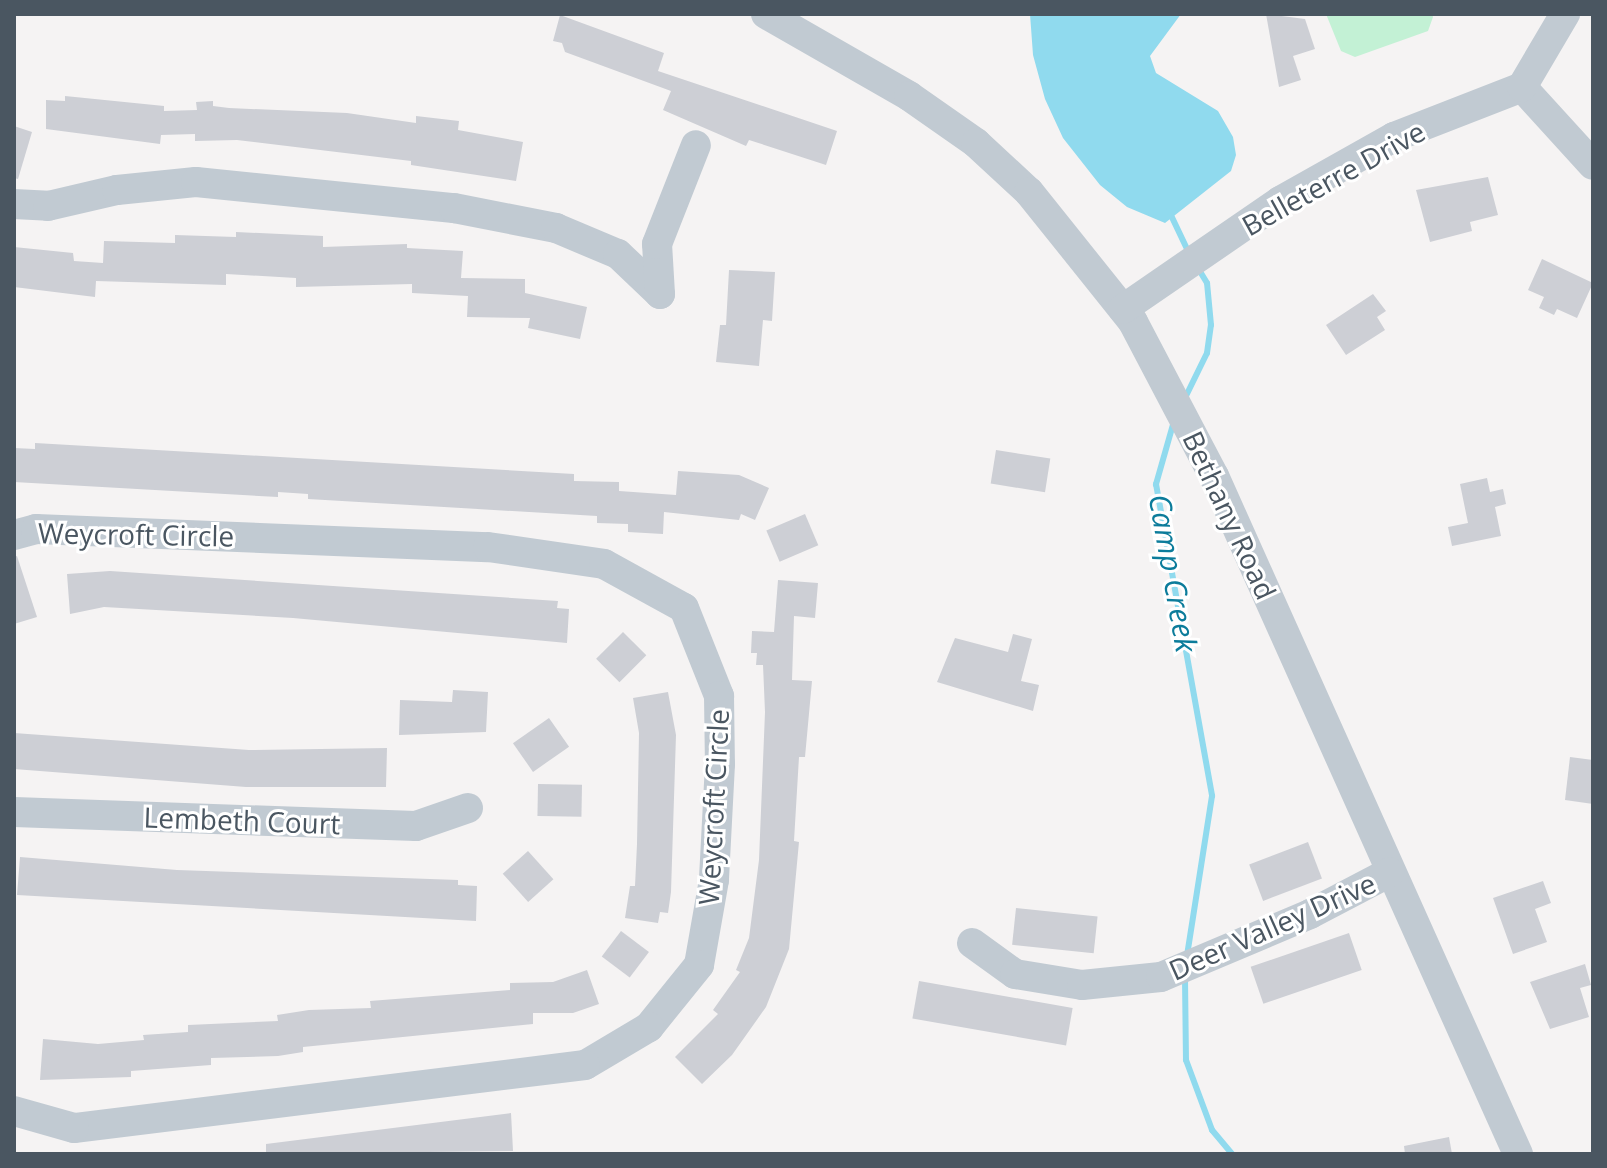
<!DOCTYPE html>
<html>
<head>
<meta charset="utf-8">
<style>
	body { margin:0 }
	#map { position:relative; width:1607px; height:1168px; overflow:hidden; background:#f5f3f3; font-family:"Open Sans",sans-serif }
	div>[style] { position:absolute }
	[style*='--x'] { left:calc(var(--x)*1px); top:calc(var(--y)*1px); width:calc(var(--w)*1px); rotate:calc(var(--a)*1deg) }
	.green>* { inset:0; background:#c3f1d5 }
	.water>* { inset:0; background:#90daee }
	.stream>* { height:6px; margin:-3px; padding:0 3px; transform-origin:3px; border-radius:3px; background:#90daee }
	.building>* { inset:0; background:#cdcfd5; transform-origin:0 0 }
	.minor>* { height:30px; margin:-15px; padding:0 15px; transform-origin:15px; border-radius:15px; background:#c1cad2 }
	span { translate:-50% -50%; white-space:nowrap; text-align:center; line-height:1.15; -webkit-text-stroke:6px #fff; paint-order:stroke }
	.street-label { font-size:28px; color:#4a5661 }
	.water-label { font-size:30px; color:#0c7c9b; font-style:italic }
	.frame { position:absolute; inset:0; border:16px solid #4a5661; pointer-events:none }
</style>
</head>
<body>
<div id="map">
	<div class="green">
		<div style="clip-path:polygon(1326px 14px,1432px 14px,1433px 17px,1428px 31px,1355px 57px,1341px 51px)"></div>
	</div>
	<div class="water">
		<div style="clip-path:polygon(1030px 14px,1181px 14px,1150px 56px,1156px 73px,1218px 111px,1233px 137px,1236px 155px,1231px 171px,1165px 223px,1127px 207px,1100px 185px,1063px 138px,1045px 99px,1033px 55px)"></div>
	</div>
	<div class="stream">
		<div style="--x:1169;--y:211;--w:44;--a:64.6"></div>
		<div style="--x:1184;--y:400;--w:52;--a:-63.9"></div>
		<div style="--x:1207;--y:353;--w:28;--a:-82"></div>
		<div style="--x:1211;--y:325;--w:42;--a:-95.4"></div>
		<div style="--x:1207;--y:283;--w:17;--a:-121"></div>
		<div style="--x:1174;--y:421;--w:66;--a:105.9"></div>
		<div style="--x:1156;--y:484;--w:317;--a:79.8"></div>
		<div style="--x:1212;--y:796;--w:162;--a:98.9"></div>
		<div style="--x:1185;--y:979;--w:81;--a:89.3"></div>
		<div style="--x:1186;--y:1060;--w:75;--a:69.6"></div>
		<div style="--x:1212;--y:1130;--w:31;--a:50"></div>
	</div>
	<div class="building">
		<div style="clip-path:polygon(1266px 14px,1305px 19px,1315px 49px,1293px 56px,1301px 80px,1279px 87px)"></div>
		<div style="clip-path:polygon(560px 15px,664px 53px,658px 71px,837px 131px,826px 165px,749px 140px,746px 146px,663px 110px,671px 91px,565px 52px,562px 43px,553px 41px)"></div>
		<div style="clip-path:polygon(65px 96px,164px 106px,164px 111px,197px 110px,196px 102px,213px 101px,213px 106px,229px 108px,347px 113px,416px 123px,416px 116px,459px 121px,458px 130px,523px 142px,516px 181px,411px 165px,411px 161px,237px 140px,195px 141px,195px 134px,161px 135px,160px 144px,46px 129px,46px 100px,65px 101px)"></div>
		<div style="clip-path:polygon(14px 126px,32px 132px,18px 179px,14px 178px)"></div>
		<div style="clip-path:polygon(1488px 177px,1498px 215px,1470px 222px,1472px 231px,1430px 242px,1416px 190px)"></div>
		<div style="clip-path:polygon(236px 232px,323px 236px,323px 247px,407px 244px,407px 248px,463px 251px,461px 278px,525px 279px,525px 293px,587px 307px,580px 339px,528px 328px,530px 318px,467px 317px,468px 296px,412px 293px,412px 284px,296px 287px,296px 278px,226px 274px,226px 285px,96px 281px,95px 297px,14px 287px,14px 247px,73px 253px,74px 261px,103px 263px,104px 241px,175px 243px,175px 235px,236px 237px)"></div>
		<div style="clip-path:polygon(1542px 259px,1593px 283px,1577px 318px,1557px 309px,1554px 315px,1539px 308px,1544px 297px,1528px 290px)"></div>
		<div style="clip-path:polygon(729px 270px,775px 272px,772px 321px,763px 320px,759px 366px,716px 362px,720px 325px,726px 325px)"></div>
		<div style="clip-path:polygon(1373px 294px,1386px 311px,1377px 317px,1385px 330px,1346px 355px,1326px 325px)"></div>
		<div style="clip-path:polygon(35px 443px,574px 474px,574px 481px,619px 482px,619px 491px,676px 495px,678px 471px,739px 475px,769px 488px,755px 520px,741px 514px,739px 520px,664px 512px,663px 534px,628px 532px,628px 524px,597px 523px,597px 516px,308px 499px,308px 494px,278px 492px,278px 497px,14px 482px,14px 448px,35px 449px)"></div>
		<div style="left:996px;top:450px;width:55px;height:34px;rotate:9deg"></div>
		<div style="clip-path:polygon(1487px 478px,1490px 492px,1503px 489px,1506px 504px,1495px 507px,1501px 536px,1452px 546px,1448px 527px,1468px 523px,1460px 484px)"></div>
		<div style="left:805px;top:514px;width:34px;height:42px;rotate:67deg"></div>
		<div style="clip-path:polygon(17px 556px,37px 617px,14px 624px,14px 557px)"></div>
		<div style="clip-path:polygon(110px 571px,558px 601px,557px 608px,569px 609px,567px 643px,293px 618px,104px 607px,70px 614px,67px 574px)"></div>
		<div style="clip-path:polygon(778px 580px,818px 583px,815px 618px,794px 616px,792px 680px,812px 681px,805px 757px,799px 757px,794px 841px,799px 842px,789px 949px,766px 1007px,732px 1055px,702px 1084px,675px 1057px,718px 1014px,713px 1010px,740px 972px,736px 970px,749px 938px,759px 860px,765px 712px,763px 665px,756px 665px,757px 653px,751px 653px,752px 631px,774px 632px)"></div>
		<div style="left:623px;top:632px;width:33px;height:38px;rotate:45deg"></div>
		<div style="clip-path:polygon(1013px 634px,1032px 639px,1021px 681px,1039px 685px,1033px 711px,937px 682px,955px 638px,1008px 652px)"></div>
		<div style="clip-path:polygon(453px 690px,488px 692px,486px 732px,399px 735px,400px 700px,452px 702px)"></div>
		<div style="clip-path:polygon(668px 692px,676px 735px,671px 892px,668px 913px,660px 912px,658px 923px,625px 918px,630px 886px,635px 886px,637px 844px,639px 733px,633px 698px)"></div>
		<div style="left:549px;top:718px;width:35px;height:44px;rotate:55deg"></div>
		<div style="clip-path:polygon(14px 733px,249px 750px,387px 748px,386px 787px,246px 787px,14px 769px)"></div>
		<div style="clip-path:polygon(1570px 757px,1593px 760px,1593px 804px,1565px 800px)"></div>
		<div style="left:538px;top:784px;width:44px;height:32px;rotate:1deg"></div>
		<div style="left:1308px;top:842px;width:39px;height:63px;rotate:69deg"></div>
		<div style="left:528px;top:851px;width:38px;height:34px;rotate:48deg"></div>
		<div style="clip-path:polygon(20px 857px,177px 870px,458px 880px,458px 885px,477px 886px,476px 921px,17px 895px)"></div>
		<div style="clip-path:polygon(1543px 881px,1551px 903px,1535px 909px,1547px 942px,1513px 954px,1493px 898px)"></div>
		<div style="left:1016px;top:908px;width:82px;height:37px;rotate:6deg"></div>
		<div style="left:621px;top:931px;width:35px;height:32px;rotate:37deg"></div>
		<div style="left:1349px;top:933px;width:39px;height:104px;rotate:71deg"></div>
		<div style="clip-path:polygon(1585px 964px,1591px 985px,1580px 988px,1589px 1017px,1550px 1029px,1530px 982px)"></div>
		<div style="clip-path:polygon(587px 970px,599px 1004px,573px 1013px,533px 1013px,533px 1024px,303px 1047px,303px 1052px,278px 1056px,211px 1058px,211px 1065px,131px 1071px,131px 1077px,40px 1080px,43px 1039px,98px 1044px,144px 1040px,143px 1035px,188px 1032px,188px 1025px,278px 1021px,277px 1015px,309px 1010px,371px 1008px,370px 1001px,510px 990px,510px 983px,553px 982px)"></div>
		<div style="left:919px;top:981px;width:156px;height:38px;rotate:10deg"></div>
		<div style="clip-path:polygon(511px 1113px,513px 1151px,266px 1154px,266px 1144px)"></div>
		<div style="clip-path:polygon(1449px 1137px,1452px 1154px,1405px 1154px,1404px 1146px)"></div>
	</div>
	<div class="minor">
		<div style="--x:766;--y:14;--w:165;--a:29.8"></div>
		<div style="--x:909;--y:96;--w:82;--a:35"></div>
		<div style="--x:976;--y:143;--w:72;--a:42.8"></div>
		<div style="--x:1029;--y:192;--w:166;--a:51.3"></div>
		<div style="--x:1133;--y:322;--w:174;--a:62.3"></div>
		<div style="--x:1214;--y:476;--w:743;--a:65.85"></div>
		<div style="--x:1522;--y:87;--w:105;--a:47.7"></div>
		<div style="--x:14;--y:204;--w:34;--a:3"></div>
		<div style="--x:48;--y:206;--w:71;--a:-13.1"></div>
		<div style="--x:117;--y:190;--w:79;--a:-5.8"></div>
		<div style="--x:196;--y:182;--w:259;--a:5.8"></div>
		<div style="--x:454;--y:208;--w:104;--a:11.1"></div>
		<div style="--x:556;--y:228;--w:67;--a:22.8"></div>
		<div style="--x:618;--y:254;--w:58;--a:43.6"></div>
		<div style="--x:660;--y:294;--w:50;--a:-93.4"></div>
		<div style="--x:657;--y:244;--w:106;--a:-68.5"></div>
		<div style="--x:1123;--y:309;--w:191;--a:-34.5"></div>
		<div style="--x:1280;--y:201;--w:131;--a:-29.3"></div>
		<div style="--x:1394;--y:137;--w:137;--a:-21.3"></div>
		<div style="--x:1522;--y:87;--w:85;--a:-59.5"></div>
		<div style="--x:14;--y:535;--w:23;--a:-15"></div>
		<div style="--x:36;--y:529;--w:452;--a:2.3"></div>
		<div style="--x:488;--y:547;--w:117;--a:8.3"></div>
		<div style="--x:604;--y:564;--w:91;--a:28.8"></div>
		<div style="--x:684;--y:608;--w:95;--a:68.3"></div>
		<div style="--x:719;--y:696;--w:68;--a:89.2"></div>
		<div style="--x:720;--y:764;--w:116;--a:93"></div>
		<div style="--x:714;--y:880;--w:86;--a:100"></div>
		<div style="--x:699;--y:965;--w:80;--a:128.9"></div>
		<div style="--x:649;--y:1027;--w:74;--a:149.3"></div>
		<div style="--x:585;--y:1065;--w:515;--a:172.97"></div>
		<div style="--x:74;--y:1128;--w:62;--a:-164.2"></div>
		<div style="--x:14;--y:812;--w:402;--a:2"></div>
		<div style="--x:416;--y:826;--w:55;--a:-19.1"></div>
		<div style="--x:972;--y:943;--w:53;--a:35.8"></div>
		<div style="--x:1015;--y:974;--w:68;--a:9.3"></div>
		<div style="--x:1082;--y:985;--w:79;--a:-5.8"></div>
		<div style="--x:1161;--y:977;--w:162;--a:-22.9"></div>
		<div style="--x:1310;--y:914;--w:90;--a:-27.7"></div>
	</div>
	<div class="street-label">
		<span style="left:1333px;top:178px;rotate:-29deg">Belleterre Drive</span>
		<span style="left:1230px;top:515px;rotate:65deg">Bethany Road</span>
		<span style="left:136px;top:534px;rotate:1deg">Weycroft Circle</span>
		<span style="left:713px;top:807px;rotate:-87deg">Weycroft Circle</span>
		<span style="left:242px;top:820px;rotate:2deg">Lembeth Court</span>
		<span style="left:1272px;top:926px;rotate:-24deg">Deer Valley Drive</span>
	</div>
	<div class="water-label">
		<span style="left:1173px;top:573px;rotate:80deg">Camp Creek</span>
	</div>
	<div class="frame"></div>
</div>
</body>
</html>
